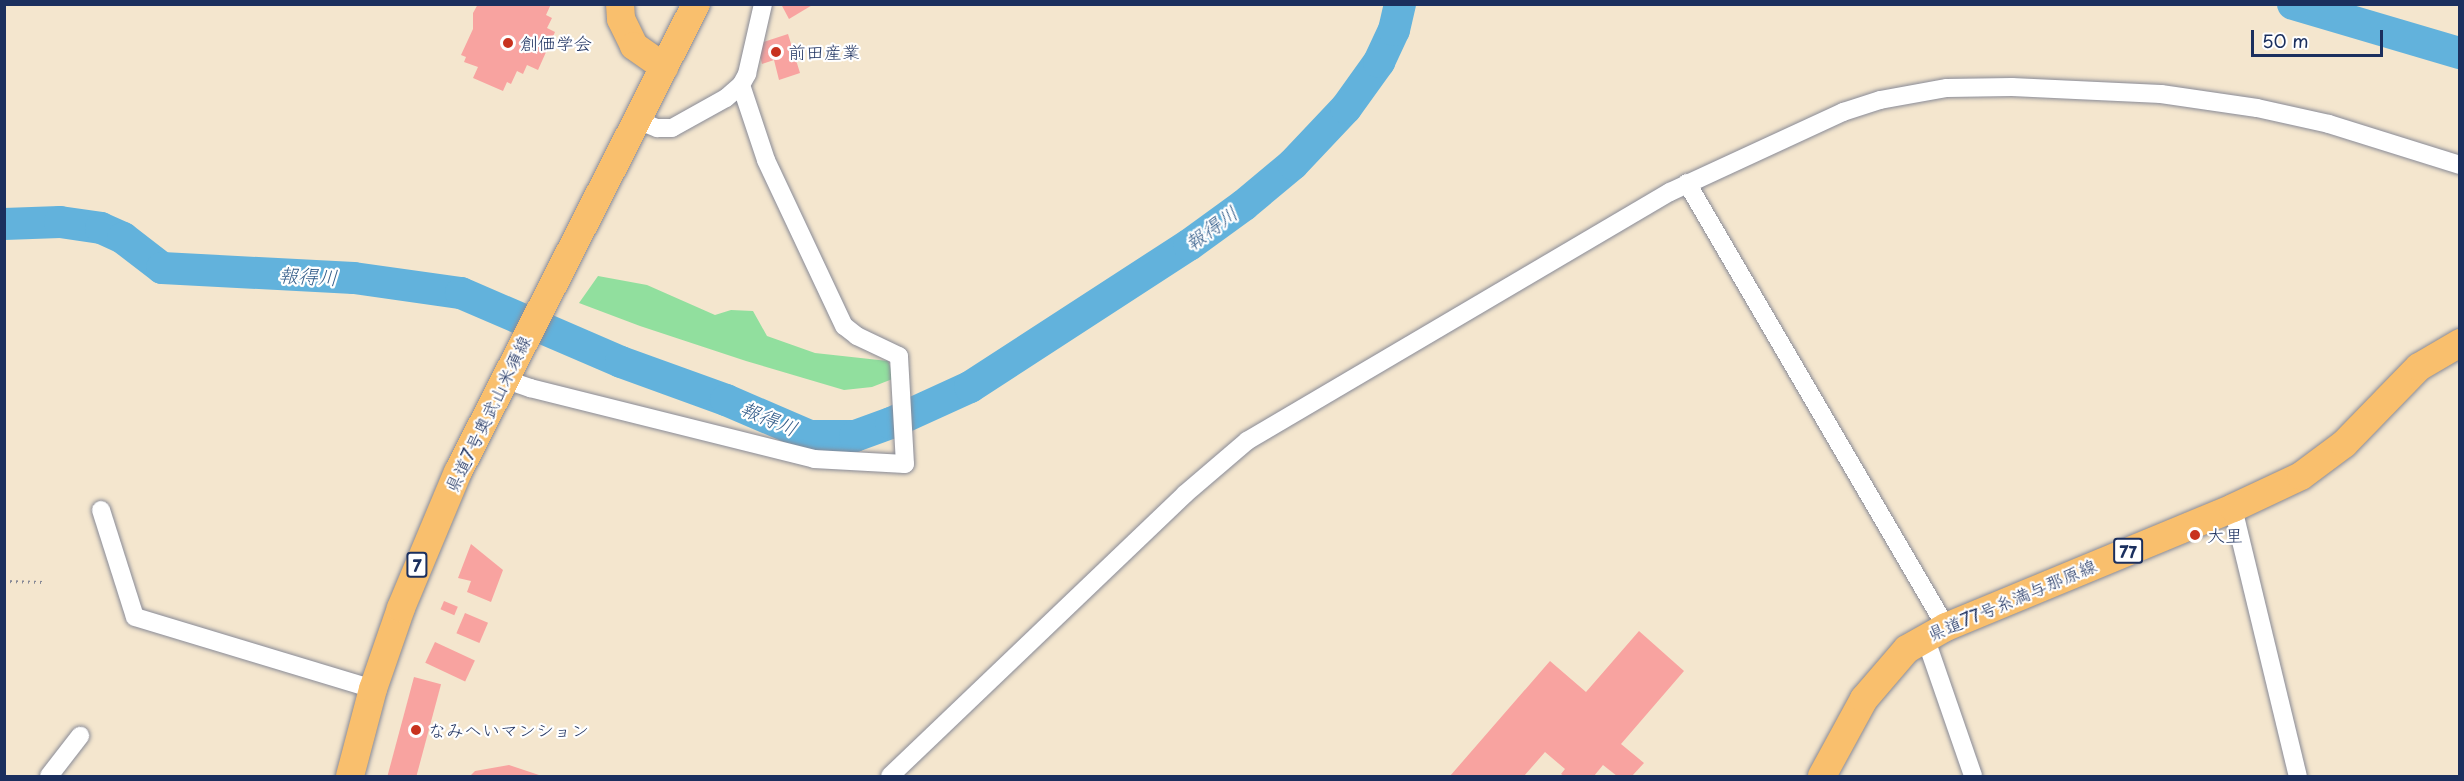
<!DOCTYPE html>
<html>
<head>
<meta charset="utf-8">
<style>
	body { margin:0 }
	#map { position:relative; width:2464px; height:781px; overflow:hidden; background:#f4e6ce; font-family:"Playpen Sans","Klee One",sans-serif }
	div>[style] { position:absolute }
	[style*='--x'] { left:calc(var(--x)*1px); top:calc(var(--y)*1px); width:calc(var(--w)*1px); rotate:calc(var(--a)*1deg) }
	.green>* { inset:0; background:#91df9e }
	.river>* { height:32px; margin:-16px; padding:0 16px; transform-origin:16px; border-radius:16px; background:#62b2dc }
	.building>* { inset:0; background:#f8a3a0; transform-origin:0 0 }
	.path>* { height:3px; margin-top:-1.5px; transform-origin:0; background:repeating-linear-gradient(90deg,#888a96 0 1.5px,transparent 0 6px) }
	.roads { filter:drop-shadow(0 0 2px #888a96) drop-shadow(0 0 2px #888a96) }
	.street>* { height:18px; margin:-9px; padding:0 9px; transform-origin:9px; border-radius:9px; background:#fff }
	.primary>* { height:28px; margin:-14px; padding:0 14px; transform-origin:14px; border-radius:14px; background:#f9bf6d }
	.dots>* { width:16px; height:16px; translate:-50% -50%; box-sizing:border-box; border:3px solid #fff; border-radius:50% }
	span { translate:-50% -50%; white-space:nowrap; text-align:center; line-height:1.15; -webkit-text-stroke:4.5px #fff; paint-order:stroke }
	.shield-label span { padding:2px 4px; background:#fff; border:2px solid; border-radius:4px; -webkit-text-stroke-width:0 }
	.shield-label { font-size:16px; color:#1b2f5e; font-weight:700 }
	.poi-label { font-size:18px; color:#1b2f5e }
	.left { translate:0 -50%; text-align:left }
	.street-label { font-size:18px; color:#1b2f5e }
	.water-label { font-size:20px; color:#345d8a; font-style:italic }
	.frame { position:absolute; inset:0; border:6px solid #1b2f5e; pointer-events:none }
	.scale { position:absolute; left:2251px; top:30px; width:132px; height:27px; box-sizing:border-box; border:3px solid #1b2f5e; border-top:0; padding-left:8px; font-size:18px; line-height:21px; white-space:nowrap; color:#1b2f5e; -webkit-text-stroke:4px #fff; paint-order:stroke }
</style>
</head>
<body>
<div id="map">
	<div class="green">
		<div style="clip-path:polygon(598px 276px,647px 285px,715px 315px,731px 310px,753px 311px,767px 336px,815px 353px,888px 361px,895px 378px,872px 387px,844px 390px,746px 361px,640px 326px,579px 303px)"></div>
	</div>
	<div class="river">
		<div style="--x:2293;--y:4;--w:174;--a:16.4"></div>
		<div style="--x:4;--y:224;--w:56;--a:-2"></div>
		<div style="--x:60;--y:222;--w:41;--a:8.3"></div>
		<div style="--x:101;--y:228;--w:24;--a:24"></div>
		<div style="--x:123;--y:238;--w:49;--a:37.6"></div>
		<div style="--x:162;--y:268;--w:192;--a:3"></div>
		<div style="--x:354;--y:278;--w:108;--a:8"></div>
		<div style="--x:461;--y:293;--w:174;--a:23.3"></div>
		<div style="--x:621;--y:362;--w:112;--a:19.9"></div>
		<div style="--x:726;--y:400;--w:91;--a:23.2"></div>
		<div style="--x:810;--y:436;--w:45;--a:0"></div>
		<div style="--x:855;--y:436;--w:38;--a:-20"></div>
		<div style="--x:891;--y:423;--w:87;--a:-24.5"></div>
		<div style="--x:970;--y:387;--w:261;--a:-33"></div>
		<div style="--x:1189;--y:245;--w:68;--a:-36"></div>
		<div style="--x:1244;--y:205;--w:64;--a:-39.9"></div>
		<div style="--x:1293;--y:164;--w:77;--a:-46.6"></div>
		<div style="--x:1346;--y:108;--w:57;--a:-54.3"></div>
		<div style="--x:1379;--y:62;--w:35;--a:-65"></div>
		<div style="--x:1394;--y:30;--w:27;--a:-77"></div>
	</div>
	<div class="building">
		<div style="clip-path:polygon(478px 4px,551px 4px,546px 15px,552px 18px,547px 28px,555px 32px,538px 70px,527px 65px,523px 74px,517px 71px,511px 84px,507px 82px,503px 91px,473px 78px,478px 67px,464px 62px,466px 57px,461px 55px,473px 29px,473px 13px)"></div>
		<div style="clip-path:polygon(781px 4px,814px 4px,789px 19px)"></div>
		<div style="clip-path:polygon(788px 34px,800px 73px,779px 80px,774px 60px,762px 64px,757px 44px)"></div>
		<div style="clip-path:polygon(471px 544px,503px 570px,491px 602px,467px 592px,471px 581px,458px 578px)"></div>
		<div style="left:444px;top:601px;width:15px;height:9px;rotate:23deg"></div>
		<div style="left:465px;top:613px;width:25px;height:22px;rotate:23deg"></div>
		<div style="clip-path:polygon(1639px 631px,1684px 671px,1621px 744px,1644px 763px,1632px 776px,1617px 776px,1603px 765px,1594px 776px,1564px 776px,1561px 774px,1565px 769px,1545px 752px,1524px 776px,1450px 776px,1550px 661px,1586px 692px)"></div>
		<div style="left:435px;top:642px;width:44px;height:23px;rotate:25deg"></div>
		<div style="left:414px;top:677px;width:28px;height:102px;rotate:15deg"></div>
		<div style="clip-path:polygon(509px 765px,542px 776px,470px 776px,475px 771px)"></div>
	</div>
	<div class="path">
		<div style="--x:4;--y:581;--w:40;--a:1.4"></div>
	</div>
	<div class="roads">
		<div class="street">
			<div style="--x:637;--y:120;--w:22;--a:22"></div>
			<div style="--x:657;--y:128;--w:15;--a:0"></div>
			<div style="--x:672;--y:128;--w:62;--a:-29.1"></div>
			<div style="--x:726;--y:98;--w:20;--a:-41"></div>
			<div style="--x:741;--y:85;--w:13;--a:-61"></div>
			<div style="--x:747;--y:74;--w:72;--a:-77.1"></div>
			<div style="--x:1687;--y:183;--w:514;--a:59.74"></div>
			<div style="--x:504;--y:379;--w:28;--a:19"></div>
			<div style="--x:530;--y:388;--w:293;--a:14"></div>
			<div style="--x:814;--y:459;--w:91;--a:3.1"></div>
			<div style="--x:905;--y:464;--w:108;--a:-93.2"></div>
			<div style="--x:899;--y:356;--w:47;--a:-154.5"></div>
			<div style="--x:857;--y:336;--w:16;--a:-142"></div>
			<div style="--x:844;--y:326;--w:183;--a:-115.2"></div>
			<div style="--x:766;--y:160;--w:79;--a:-108.4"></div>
			<div style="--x:2233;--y:508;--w:276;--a:76.4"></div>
			<div style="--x:101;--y:510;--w:112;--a:72.4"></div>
			<div style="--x:135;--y:617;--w:249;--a:16.8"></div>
			<div style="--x:1925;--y:637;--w:147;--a:70.9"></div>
			<div style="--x:49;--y:776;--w:51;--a:-52.2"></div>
			<div style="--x:890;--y:776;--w:408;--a:-43.7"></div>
			<div style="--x:1185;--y:494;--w:82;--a:-40.5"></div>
			<div style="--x:1247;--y:441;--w:491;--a:-30.5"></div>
			<div style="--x:1670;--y:192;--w:191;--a:-24.8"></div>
			<div style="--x:1843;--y:112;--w:39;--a:-18"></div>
			<div style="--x:1880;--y:100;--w:68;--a:-10.2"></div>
			<div style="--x:1947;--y:88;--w:65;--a:-0.9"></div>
			<div style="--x:2012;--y:87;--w:149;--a:2.7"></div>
			<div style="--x:2161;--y:94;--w:97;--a:8.3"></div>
			<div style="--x:2257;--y:108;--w:74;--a:12.5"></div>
			<div style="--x:2329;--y:124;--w:137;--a:17.4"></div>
		</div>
		<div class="primary">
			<div style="--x:620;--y:4;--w:15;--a:86"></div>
			<div style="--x:621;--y:19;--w:30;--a:64"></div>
			<div style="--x:634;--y:46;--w:37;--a:35"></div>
			<div style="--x:350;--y:776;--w:90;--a:-75.2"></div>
			<div style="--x:373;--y:689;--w:86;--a:-70.9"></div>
			<div style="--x:401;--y:608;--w:147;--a:-67.3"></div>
			<div style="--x:458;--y:472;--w:525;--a:-63.04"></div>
			<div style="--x:1822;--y:776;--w:88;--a:-61.4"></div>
			<div style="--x:1864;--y:699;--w:66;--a:-49.3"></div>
			<div style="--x:1907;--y:649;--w:45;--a:-29.4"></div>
			<div style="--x:1946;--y:627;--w:311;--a:-22.5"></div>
			<div style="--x:2233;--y:508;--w:75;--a:-25.2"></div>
			<div style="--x:2301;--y:476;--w:54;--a:-36.7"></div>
			<div style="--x:2344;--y:444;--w:107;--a:-45.8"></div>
			<div style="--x:2419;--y:367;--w:48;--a:-30.3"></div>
		</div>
	</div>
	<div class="dots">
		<div style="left:508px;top:43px;background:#c8321e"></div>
		<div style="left:776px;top:52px;background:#c8321e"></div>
		<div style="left:2195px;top:535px;background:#c8321e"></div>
		<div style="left:416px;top:730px;background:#c8321e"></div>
	</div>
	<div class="shield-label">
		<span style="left:2128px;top:551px">77</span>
		<span style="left:417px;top:565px">7</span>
	</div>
	<div class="poi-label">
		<span class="left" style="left:520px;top:43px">創価学会</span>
		<span class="left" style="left:788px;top:52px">前田産業</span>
		<span class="left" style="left:2207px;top:535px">大里</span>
		<span class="left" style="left:428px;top:730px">なみへいマンション</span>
	</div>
	<div class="street-label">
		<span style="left:488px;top:414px;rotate:-64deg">県道7号奥武山米須線</span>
		<span style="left:2012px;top:600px;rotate:-23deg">県道77号糸満与那原線</span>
	</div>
	<div class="water-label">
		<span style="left:1211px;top:228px;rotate:-36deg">報得川</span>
		<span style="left:308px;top:276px;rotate:3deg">報得川</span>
		<span style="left:769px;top:418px;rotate:23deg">報得川</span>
	</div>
	<div class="frame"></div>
	<div class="scale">50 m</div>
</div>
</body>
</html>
